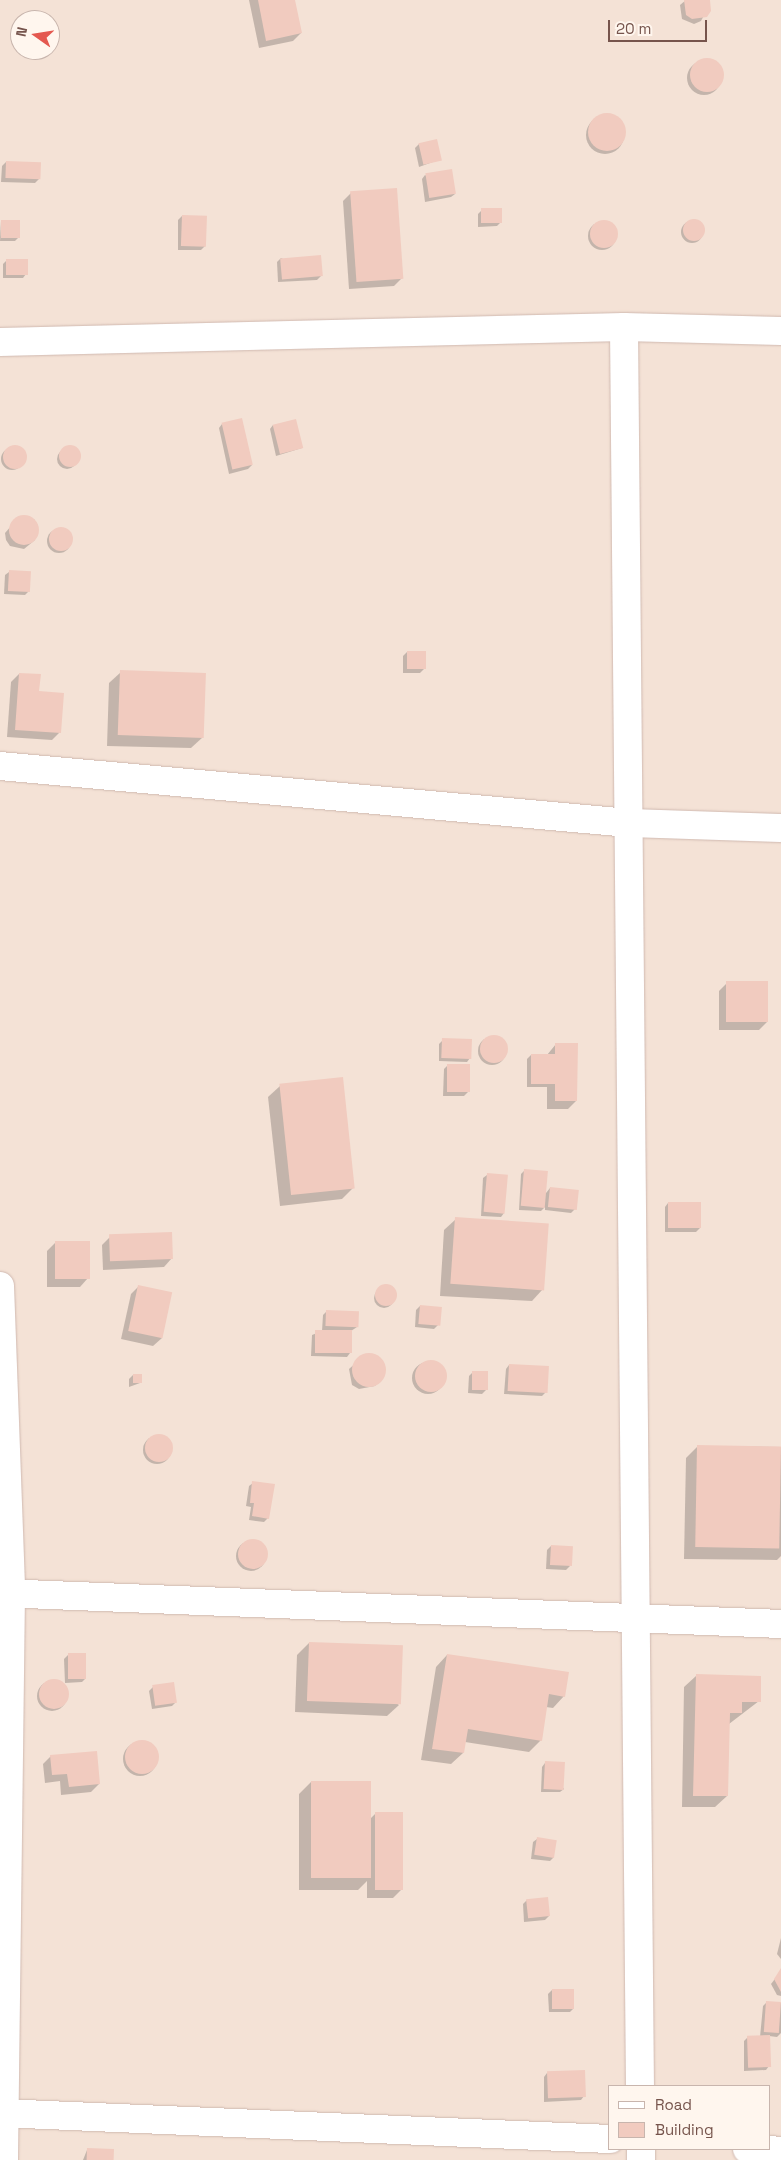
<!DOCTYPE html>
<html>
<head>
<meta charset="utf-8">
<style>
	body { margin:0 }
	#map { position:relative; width:781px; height:2160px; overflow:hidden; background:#fcf1e8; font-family:"Space Grotesk",sans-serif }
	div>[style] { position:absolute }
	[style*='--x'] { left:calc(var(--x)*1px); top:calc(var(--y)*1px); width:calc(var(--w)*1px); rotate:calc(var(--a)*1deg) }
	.residential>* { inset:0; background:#f4e2d6 }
	.shadow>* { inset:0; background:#0003 }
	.round { border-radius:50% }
	.building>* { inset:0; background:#f1cbbf; transform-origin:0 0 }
	.roads { filter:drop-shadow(0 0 1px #d0b9b0) drop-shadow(0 0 1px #d0b9b0) }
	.street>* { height:28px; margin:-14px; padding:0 14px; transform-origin:14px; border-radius:14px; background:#fff }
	span { translate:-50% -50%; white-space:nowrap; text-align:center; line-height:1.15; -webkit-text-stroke:4.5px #fff6ee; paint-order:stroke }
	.legend { position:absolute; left:608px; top:2085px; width:162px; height:65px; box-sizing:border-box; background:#fff6ee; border:1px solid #c8b5ad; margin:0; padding:6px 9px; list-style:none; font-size:15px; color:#76544c }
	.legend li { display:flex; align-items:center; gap:10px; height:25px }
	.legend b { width:25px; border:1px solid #c8b5ad }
	.north { position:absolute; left:10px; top:10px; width:50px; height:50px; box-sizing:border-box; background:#fff6ee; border:1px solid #c8b5ad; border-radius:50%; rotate:283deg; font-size:14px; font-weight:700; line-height:20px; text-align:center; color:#76544c }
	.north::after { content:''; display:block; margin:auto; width:18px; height:22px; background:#e4584f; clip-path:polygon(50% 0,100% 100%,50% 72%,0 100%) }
	.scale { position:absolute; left:608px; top:20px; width:99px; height:22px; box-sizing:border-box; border:2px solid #76544c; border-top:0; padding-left:6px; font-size:15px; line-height:18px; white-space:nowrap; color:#76544c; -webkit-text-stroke:4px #fff6ee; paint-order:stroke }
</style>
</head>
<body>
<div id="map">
	<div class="residential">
		<div style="clip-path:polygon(evenodd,0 0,781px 0,781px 2160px,0 2160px,0 0,20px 20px,50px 20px,50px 50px,20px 50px,20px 20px,0 0,610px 2086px,770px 2086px,770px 2149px,610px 2149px,610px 2086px)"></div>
	</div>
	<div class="shadow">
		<div style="clip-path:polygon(249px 0,294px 0,301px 33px,293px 41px,259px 48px)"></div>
		<div style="clip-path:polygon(686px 0,707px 0,710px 4px,701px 21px,694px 24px,682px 19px,680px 5px)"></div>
		<div class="round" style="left:687px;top:61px;width:34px;height:34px"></div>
		<div class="round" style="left:586px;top:116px;width:38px;height:38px"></div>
		<div style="clip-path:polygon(419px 144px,441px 159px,419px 167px,415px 148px)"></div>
		<div style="clip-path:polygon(6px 162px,39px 179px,35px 183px,1px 182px,2px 166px)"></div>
		<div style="clip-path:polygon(425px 175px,455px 194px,451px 197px,425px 202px,422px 179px)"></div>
		<div style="clip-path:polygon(351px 193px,402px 278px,394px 286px,349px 289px,343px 201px)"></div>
		<div style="clip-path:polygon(482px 210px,500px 223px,497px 226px,478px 227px,478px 214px)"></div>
		<div style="clip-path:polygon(182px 216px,205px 246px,201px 250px,178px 250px,178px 220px)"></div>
		<div style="clip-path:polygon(1px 221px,19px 237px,15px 241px,0 241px)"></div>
		<div class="round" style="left:681px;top:221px;width:22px;height:22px"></div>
		<div class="round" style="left:588px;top:222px;width:28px;height:28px"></div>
		<div style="clip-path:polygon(281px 258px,321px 276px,317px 280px,278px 282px,277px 262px)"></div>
		<div style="clip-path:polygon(7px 260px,26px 274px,23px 278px,3px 278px,3px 264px)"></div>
		<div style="clip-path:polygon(222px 424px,252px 465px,248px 469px,229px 474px,219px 428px)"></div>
		<div style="clip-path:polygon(273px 425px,302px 448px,276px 456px,270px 429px)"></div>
		<div class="round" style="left:1px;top:448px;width:22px;height:22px"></div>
		<div class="round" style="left:57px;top:449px;width:20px;height:20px"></div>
		<div style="clip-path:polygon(19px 517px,34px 519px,38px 526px,35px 540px,24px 549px,10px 546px,6px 540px,5px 533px)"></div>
		<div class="round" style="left:47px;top:529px;width:24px;height:24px"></div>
		<div style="clip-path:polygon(9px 572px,29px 591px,25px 595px,4px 594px,5px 575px)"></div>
		<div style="clip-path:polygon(407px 652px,424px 669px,420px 673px,403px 673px,403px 656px)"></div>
		<div style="clip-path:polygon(121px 672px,203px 737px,191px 748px,107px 746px,109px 683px)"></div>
		<div style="clip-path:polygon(19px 674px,38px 692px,60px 732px,52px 740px,7px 737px,11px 682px)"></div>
		<div style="clip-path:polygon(727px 983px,767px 1022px,759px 1030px,719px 1030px,719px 991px)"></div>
		<div class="round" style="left:478px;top:1037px;width:28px;height:28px"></div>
		<div style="clip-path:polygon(443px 1040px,470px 1058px,467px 1062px,439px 1061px,439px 1044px)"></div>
		<div style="clip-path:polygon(556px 1044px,576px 1101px,568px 1109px,547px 1109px,547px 1087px,527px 1087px,527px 1059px,531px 1055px,547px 1055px)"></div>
		<div style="clip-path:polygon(448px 1065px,468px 1092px,464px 1096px,443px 1096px,444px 1069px)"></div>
		<div style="clip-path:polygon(280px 1086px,354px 1187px,342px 1199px,280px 1206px,268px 1097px)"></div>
		<div style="clip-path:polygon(525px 1170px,546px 1193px,550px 1188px,575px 1209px,571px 1213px,545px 1210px,545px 1207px,541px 1211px,519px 1210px,521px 1174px)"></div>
		<div style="clip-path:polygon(487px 1175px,504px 1213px,501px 1217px,481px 1216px,483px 1178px)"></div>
		<div style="clip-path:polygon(668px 1203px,700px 1228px,696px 1232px,665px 1232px,665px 1207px)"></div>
		<div style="clip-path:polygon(456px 1219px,543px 1289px,532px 1301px,440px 1296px,444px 1230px)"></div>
		<div style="clip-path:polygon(110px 1237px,172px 1258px,164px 1267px,103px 1270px,102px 1245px)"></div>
		<div style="clip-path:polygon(55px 1243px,88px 1278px,80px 1287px,47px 1287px,47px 1251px)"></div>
		<div style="clip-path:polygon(139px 1286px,162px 1338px,153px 1346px,121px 1339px,131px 1294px)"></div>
		<div class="round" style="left:374px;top:1288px;width:20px;height:20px"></div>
		<div style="clip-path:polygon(420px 1306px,438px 1325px,434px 1329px,415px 1327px,416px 1310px)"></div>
		<div style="clip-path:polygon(327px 1311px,357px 1327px,351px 1331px,350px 1353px,347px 1357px,311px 1356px,312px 1335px,322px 1331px,323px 1315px)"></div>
		<div style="clip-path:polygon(366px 1354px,381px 1359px,384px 1375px,375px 1386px,359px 1389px,352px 1385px,349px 1369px)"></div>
		<div class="round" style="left:412px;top:1362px;width:32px;height:32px"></div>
		<div style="clip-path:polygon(509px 1365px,546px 1392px,542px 1396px,504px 1394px,506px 1369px)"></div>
		<div style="clip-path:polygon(473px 1372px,486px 1390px,482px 1394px,468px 1393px,469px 1376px)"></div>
		<div style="clip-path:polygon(133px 1375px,140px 1383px,129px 1387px,129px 1379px)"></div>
		<div class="round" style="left:143px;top:1436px;width:28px;height:28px"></div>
		<div style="clip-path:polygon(698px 1446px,781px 1447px,781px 1556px,777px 1560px,684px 1559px,686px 1458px)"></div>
		<div style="clip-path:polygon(253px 1483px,268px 1518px,264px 1522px,249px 1520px,251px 1507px,246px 1506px,249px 1486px)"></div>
		<div class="round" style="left:236px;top:1541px;width:30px;height:30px"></div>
		<div style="clip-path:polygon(551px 1546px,570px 1566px,566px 1570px,546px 1569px,547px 1550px)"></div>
		<div style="clip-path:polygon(309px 1643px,399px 1705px,387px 1716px,295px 1712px,297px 1655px)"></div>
		<div style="clip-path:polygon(68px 1655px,86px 1678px,82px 1682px,65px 1683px,64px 1659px)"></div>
		<div style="clip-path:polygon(447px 1655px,564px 1696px,553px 1708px,546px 1707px,541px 1740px,529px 1752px,465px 1742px,463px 1753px,451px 1764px,421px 1760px,436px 1667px)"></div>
		<div style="clip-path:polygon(696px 1676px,759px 1701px,729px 1724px,727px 1796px,715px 1807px,682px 1807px,684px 1687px)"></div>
		<div class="round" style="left:37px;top:1681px;width:30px;height:30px"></div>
		<div style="clip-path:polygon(153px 1687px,176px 1702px,172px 1706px,152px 1709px,149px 1691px)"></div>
		<div class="round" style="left:123px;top:1742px;width:34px;height:34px"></div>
		<div style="clip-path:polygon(51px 1756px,99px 1784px,91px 1792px,61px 1795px,60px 1781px,45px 1783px,43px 1764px)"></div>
		<div style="clip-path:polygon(545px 1763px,564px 1789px,560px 1792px,541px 1792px,542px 1767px)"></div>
		<div style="clip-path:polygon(311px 1782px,370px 1819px,376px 1813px,401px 1890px,393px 1898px,367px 1898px,367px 1881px,358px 1890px,299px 1890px,299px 1794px)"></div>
		<div style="clip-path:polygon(537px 1839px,554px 1857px,550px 1861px,531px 1859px,533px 1842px)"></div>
		<div style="clip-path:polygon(527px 1900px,549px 1916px,545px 1920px,524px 1922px,523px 1904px)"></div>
		<div style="clip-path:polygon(781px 1938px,781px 1959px,777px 1954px)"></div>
		<div style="clip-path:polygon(781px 1971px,781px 1996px,777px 1995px,771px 1984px)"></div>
		<div style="clip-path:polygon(552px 1990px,574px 2008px,570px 2012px,549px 2012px,548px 1994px)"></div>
		<div style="clip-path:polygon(767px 2002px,781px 2003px,781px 2033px,777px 2037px,769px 2036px,769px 2066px,766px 2070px,744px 2071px,744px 2041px,748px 2037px,760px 2037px,763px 2006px)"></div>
		<div style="clip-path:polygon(547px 2073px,584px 2096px,581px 2100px,544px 2102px,544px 2077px)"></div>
		<div style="clip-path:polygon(87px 2150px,113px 2160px,83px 2160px)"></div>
	</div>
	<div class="building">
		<div style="clip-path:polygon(258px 0,295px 0,302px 33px,266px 41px)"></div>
		<div style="clip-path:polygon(684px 0,710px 0,711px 11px,707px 17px,692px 19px,686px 15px)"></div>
		<div class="round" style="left:690px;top:58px;width:34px;height:34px"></div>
		<div class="round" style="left:588px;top:113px;width:38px;height:38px"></div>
		<div style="left:437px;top:139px;width:22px;height:19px;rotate:77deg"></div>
		<div style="left:6px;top:161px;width:35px;height:17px;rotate:2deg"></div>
		<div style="left:452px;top:169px;width:25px;height:27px;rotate:81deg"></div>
		<div style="left:397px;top:188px;width:91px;height:47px;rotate:86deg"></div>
		<div style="left:502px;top:208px;width:15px;height:21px;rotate:90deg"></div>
		<div style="left:182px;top:215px;width:25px;height:31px;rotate:2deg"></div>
		<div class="round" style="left:683px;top:219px;width:22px;height:22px"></div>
		<div style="left:1px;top:220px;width:19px;height:18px"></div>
		<div class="round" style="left:590px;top:220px;width:28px;height:28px"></div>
		<div style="left:321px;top:255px;width:21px;height:41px;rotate:85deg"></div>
		<div style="left:6px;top:259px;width:22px;height:16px"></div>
		<div style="left:242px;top:418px;width:48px;height:21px;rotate:77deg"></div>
		<div style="left:296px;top:419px;width:30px;height:24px;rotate:76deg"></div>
		<div class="round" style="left:3px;top:445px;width:24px;height:24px"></div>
		<div class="round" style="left:59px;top:445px;width:22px;height:22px"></div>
		<div class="round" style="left:9px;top:515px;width:30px;height:30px"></div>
		<div class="round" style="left:49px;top:527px;width:24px;height:24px"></div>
		<div style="left:9px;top:570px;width:22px;height:21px;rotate:3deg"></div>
		<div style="left:407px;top:651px;width:19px;height:18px"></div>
		<div style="left:120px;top:670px;width:86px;height:65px;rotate:2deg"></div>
		<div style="clip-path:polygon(19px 673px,41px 674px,39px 691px,64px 693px,61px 733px,15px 730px)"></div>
		<div style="left:726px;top:981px;width:42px;height:41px"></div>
		<div class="round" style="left:480px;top:1035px;width:28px;height:28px"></div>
		<div style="left:442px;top:1038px;width:30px;height:20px;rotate:2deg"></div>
		<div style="clip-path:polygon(555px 1043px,578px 1043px,577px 1101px,555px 1101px,555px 1084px,531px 1084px,531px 1054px,555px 1054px)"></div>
		<div style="left:447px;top:1064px;width:23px;height:28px"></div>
		<div style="left:343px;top:1077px;width:112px;height:64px;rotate:84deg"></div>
		<div style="left:524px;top:1169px;width:24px;height:37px;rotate:5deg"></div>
		<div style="left:487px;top:1173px;width:21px;height:39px;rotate:5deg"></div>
		<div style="left:550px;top:1187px;width:29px;height:20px;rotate:6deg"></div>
		<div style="left:668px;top:1202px;width:33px;height:26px"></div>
		<div style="left:455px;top:1217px;width:94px;height:67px;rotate:4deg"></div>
		<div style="left:172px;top:1232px;width:27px;height:63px;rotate:88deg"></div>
		<div style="left:55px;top:1241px;width:35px;height:38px"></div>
		<div class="round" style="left:375px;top:1284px;width:22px;height:22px"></div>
		<div style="left:138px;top:1285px;width:35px;height:47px;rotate:12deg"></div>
		<div style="left:420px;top:1305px;width:22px;height:19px;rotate:5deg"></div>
		<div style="left:326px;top:1310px;width:33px;height:16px;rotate:2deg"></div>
		<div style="left:315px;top:1330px;width:37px;height:23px"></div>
		<div class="round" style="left:352px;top:1353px;width:34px;height:34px"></div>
		<div class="round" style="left:415px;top:1360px;width:32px;height:32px"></div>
		<div style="left:509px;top:1364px;width:40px;height:27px;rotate:3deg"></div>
		<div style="left:472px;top:1371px;width:16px;height:19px"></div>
		<div style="left:133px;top:1374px;width:9px;height:9px"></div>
		<div class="round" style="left:145px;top:1434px;width:28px;height:28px"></div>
		<div style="left:697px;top:1445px;width:84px;height:102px;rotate:1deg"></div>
		<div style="clip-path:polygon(252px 1481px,275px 1484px,269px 1519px,252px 1516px,254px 1503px,250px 1503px)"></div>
		<div class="round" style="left:238px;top:1539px;width:30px;height:30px"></div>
		<div style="left:551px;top:1545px;width:22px;height:20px;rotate:3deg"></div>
		<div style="left:309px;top:1642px;width:94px;height:59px;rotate:2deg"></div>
		<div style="left:68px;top:1653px;width:18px;height:26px"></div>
		<div style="clip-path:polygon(447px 1654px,569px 1672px,565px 1697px,549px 1694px,542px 1741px,468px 1729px,464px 1753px,432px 1749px)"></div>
		<div style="clip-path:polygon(696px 1674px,761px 1676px,761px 1702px,742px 1702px,742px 1713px,730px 1713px,728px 1796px,693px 1796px)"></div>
		<div class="round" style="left:39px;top:1679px;width:30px;height:30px"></div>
		<div style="left:174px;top:1682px;width:21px;height:22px;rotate:82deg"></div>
		<div class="round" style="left:125px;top:1740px;width:34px;height:34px"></div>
		<div style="clip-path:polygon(97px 1751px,100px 1784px,69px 1787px,67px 1774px,52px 1775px,50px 1755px)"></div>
		<div style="left:545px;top:1761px;width:20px;height:28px;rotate:3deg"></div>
		<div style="left:311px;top:1781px;width:60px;height:97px"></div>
		<div style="left:375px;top:1812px;width:28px;height:78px"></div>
		<div style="left:537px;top:1837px;width:20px;height:18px;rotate:9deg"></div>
		<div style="left:548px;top:1897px;width:19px;height:22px;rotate:84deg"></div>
		<div style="clip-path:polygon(781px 1968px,781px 1992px,774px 1979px)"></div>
		<div style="left:552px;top:1989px;width:22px;height:20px"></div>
		<div style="left:766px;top:2001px;width:15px;height:31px;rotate:4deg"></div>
		<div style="left:770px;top:2035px;width:32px;height:23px;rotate:88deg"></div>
		<div style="left:585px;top:2070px;width:27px;height:38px;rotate:88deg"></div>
		<div style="left:87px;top:2148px;width:27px;height:12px;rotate:2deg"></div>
	</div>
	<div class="roads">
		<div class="street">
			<div style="--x:624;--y:327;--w:1759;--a:89.48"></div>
			<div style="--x:0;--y:342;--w:624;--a:-1.38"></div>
			<div style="--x:624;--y:327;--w:157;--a:1.5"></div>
			<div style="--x:0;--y:766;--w:632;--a:5.18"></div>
			<div style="--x:629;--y:823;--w:152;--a:1.9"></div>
			<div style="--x:0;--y:1286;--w:307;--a:87.9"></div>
			<div style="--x:11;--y:1593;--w:567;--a:90.71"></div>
			<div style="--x:0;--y:1593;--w:782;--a:2.27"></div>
			<div style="--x:0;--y:2113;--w:611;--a:2.44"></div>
			<div style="--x:641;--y:2149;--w:11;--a:90"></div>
			<div style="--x:747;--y:2149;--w:34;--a:3"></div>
		</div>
	</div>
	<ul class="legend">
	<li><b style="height:6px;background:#fff"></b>Road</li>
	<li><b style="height:14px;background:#f1cbbf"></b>Building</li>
	</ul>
	<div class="north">N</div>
	<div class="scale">20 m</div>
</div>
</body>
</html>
